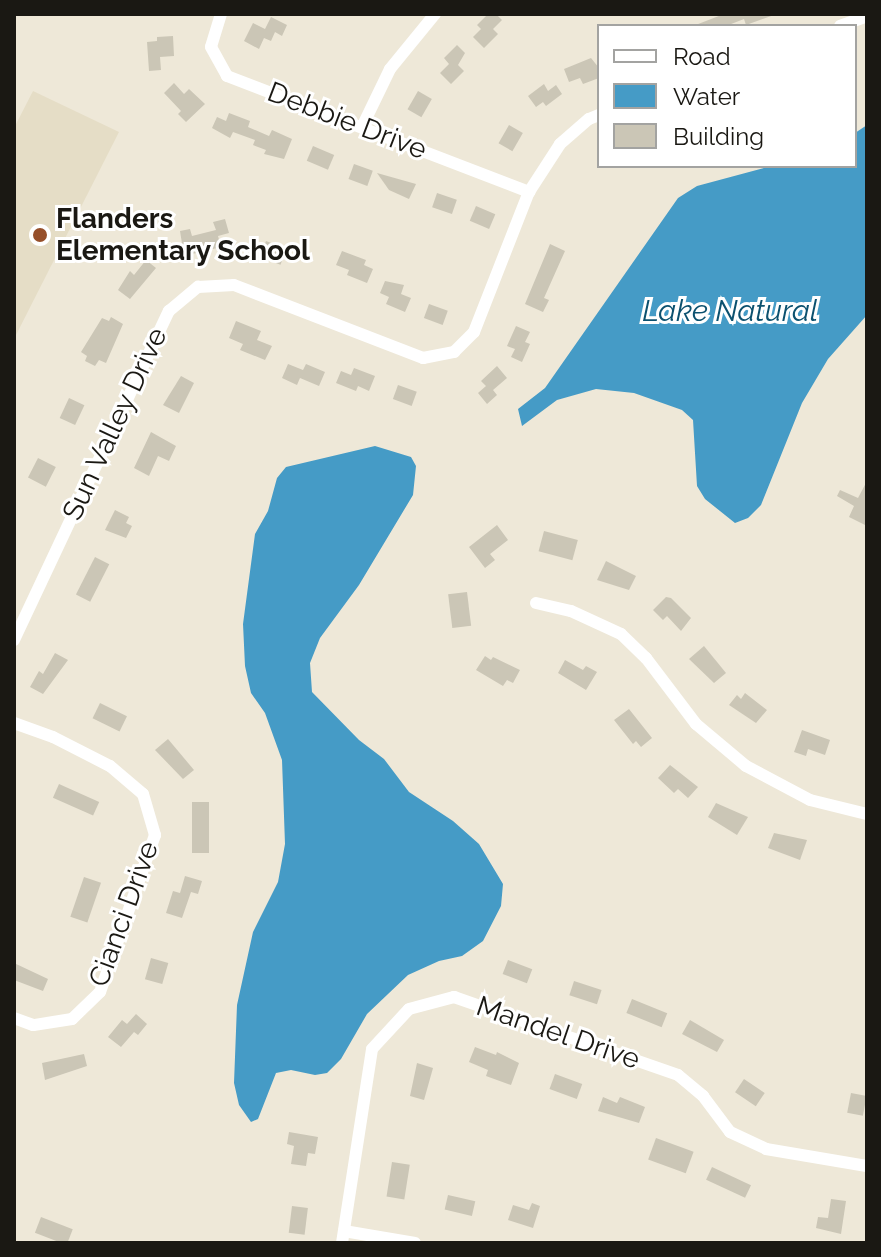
<!DOCTYPE html>
<html>
<head>
<meta charset="utf-8">
<style>
	body { margin:0 }
	#map { position:relative; width:881px; height:1257px; overflow:hidden; background:#eee8d8; font-family:Raleway,sans-serif }
	div>[style] { position:absolute }
	[style*='--x'] { left:calc(var(--x)*1px); top:calc(var(--y)*1px); width:calc(var(--w)*1px); rotate:calc(var(--a)*1deg) }
	.built>* { inset:0; background:#e5ddc6 }
	.water>* { inset:0; background:#459bc6 }
	.building>* { inset:0; background:#cbc6b6; transform-origin:0 0 }
	.street>* { height:12px; margin:-6px; padding:0 6px; transform-origin:6px; border-radius:6px; background:#fff }
	.dots>* { width:22px; height:22px; translate:-50% -50%; box-sizing:border-box; border:4px solid #fff; border-radius:50% }
	span { translate:-50% -50%; white-space:nowrap; text-align:center; line-height:1.15; -webkit-text-stroke:6px #fff; paint-order:stroke }
	.street-label { font-size:28px; color:#1a1813 }
	.poi-label { font-size:28px; color:#1a1813; font-weight:700 }
	.left { translate:0 -50%; text-align:left }
	.water-label { font-size:30px; color:#0c516f; font-style:italic }
	.frame { position:absolute; inset:0; border:16px solid #1a1813; pointer-events:none }
	.legend { position:absolute; left:597px; top:24px; width:260px; height:144px; box-sizing:border-box; background:#fff; border:2px solid #a3a3a1; margin:0; padding:10px 14px; list-style:none; font-size:24px; color:#1a1813 }
	.legend li { display:flex; align-items:center; gap:16px; height:40px }
	.legend b { width:40px; border:2px solid #a3a3a1 }
</style>
</head>
<body>
<div id="map">
	<div class="built">
		<div style="clip-path:polygon(33px 91px,119px 132px,14px 339px,14px 128px)"></div>
	</div>
	<div class="water">
		<div style="clip-path:polygon(867px 125px,867px 315px,828px 359px,802px 403px,761px 505px,748px 518px,735px 523px,705px 499px,697px 486px,693px 420px,682px 410px,634px 393px,596px 389px,557px 400px,522px 426px,518px 409px,545px 388px,678px 198px,697px 186px,771px 166px,855px 166px,855px 133px)"></div>
		<div style="clip-path:polygon(375px 446px,411px 457px,416px 466px,413px 495px,359px 585px,320px 638px,310px 663px,312px 692px,359px 740px,384px 759px,409px 792px,453px 821px,479px 844px,503px 884px,501px 906px,483px 941px,462px 956px,439px 961px,408px 975px,367px 1014px,341px 1059px,327px 1073px,315px 1075px,291px 1070px,276px 1073px,258px 1119px,251px 1122px,239px 1105px,234px 1083px,237px 1005px,253px 932px,278px 882px,285px 844px,282px 760px,265px 713px,251px 693px,245px 666px,243px 624px,255px 534px,268px 511px,277px 478px,286px 467px)"></div>
	</div>
	<div class="building">
		<div style="clip-path:polygon(488px 14px,496px 14px,502px 20px,493px 29px,498px 34px,484px 48px,473px 37px,481px 29px,477px 25px)"></div>
		<div style="clip-path:polygon(724px 14px,773px 14px,774px 15px,746px 25px,744px 19px,726px 26px,693px 26px)"></div>
		<div style="clip-path:polygon(271px 17px,287px 25px,282px 36px,275px 32px,271px 41px,264px 38px,259px 49px,244px 41px,253px 23px,265px 29px)"></div>
		<div style="clip-path:polygon(173px 36px,174px 56px,160px 57px,161px 70px,149px 71px,147px 42px,157px 41px,157px 37px)"></div>
		<div style="clip-path:polygon(457px 45px,465px 53px,458px 65px,464px 71px,451px 84px,440px 73px,449px 64px,444px 58px)"></div>
		<div style="clip-path:polygon(591px 58px,599px 68px,599px 78px,583px 84px,580px 78px,569px 82px,564px 69px)"></div>
		<div style="clip-path:polygon(174px 83px,184px 94px,189px 89px,205px 104px,186px 122px,178px 114px,181px 111px,164px 93px)"></div>
		<div style="clip-path:polygon(544px 84px,548px 91px,556px 85px,562px 94px,546px 106px,543px 102px,536px 107px,528px 96px)"></div>
		<div style="left:418px;top:91px;width:16px;height:21px;rotate:30deg"></div>
		<div style="clip-path:polygon(229px 113px,250px 121px,248px 127px,269px 136px,272px 130px,292px 139px,284px 159px,264px 154px,266px 150px,253px 145px,255px 140px,233px 132px,230px 138px,212px 128px,217px 117px,226px 121px)"></div>
		<div style="left:509px;top:125px;width:16px;height:21px;rotate:30deg"></div>
		<div style="left:313px;top:146px;width:23px;height:16px;rotate:23deg"></div>
		<div style="left:354px;top:164px;width:20px;height:16px;rotate:20deg"></div>
		<div style="clip-path:polygon(377px 173px,416px 184px,409px 199px,389px 190px)"></div>
		<div style="left:437px;top:193px;width:21px;height:15px;rotate:19deg"></div>
		<div style="left:476px;top:206px;width:21px;height:16px;rotate:23deg"></div>
		<div style="clip-path:polygon(225px 219px,229px 233px,218px 236px,221px 247px,184px 256px,180px 231px,190px 229px,192px 236px,216px 230px,213px 222px)"></div>
		<div style="left:266px;top:241px;width:22px;height:17px;rotate:21deg"></div>
		<div style="clip-path:polygon(550px 244px,565px 251px,544px 298px,549px 300px,543px 312px,525px 304px)"></div>
		<div style="clip-path:polygon(342px 251px,366px 260px,364px 265px,373px 269px,367px 283px,347px 275px,349px 270px,336px 265px)"></div>
		<div style="clip-path:polygon(146px 260px,156px 268px,130px 299px,118px 290px,130px 271px,134px 275px)"></div>
		<div style="clip-path:polygon(385px 281px,404px 285px,401px 294px,411px 298px,405px 312px,386px 304px,389px 297px,380px 293px)"></div>
		<div style="left:429px;top:304px;width:20px;height:15px;rotate:20deg"></div>
		<div style="clip-path:polygon(111px 317px,123px 324px,106px 363px,99px 360px,95px 366px,85px 361px,87px 356px,81px 352px,102px 318px,109px 321px)"></div>
		<div style="clip-path:polygon(236px 321px,261px 331px,257px 340px,272px 346px,265px 360px,240px 350px,243px 344px,229px 338px)"></div>
		<div style="clip-path:polygon(516px 326px,530px 332px,525px 342px,530px 344px,522px 362px,511px 357px,515px 349px,507px 346px)"></div>
		<div style="clip-path:polygon(288px 364px,303px 370px,306px 364px,325px 372px,319px 386px,300px 378px,297px 385px,282px 378px)"></div>
		<div style="clip-path:polygon(497px 366px,507px 378px,493px 390px,497px 395px,487px 404px,478px 393px,486px 386px,481px 381px)"></div>
		<div style="clip-path:polygon(354px 368px,375px 376px,369px 391px,358px 386px,356px 391px,336px 383px,341px 371px,351px 375px)"></div>
		<div style="clip-path:polygon(181px 376px,194px 383px,179px 413px,163px 405px)"></div>
		<div style="left:398px;top:385px;width:20px;height:15px;rotate:20deg"></div>
		<div style="left:69px;top:398px;width:17px;height:22px;rotate:25deg"></div>
		<div style="clip-path:polygon(151px 432px,176px 446px,169px 461px,158px 456px,149px 476px,134px 468px)"></div>
		<div style="left:38px;top:458px;width:20px;height:22px;rotate:27deg"></div>
		<div style="clip-path:polygon(867px 481px,867px 526px,849px 517px,854px 506px,837px 496px,840px 490px,858px 498px)"></div>
		<div style="clip-path:polygon(115px 510px,129px 517px,126px 523px,132px 526px,126px 538px,105px 530px)"></div>
		<div style="clip-path:polygon(497px 525px,508px 540px,490px 554px,495px 560px,485px 568px,469px 547px)"></div>
		<div style="left:544px;top:531px;width:35px;height:21px;rotate:15deg"></div>
		<div style="left:95px;top:557px;width:16px;height:42px;rotate:27deg"></div>
		<div style="clip-path:polygon(606px 561px,636px 576px,629px 590px,597px 580px)"></div>
		<div style="left:467px;top:592px;width:34px;height:19px;rotate:83deg"></div>
		<div style="clip-path:polygon(666px 597px,671px 598px,691px 618px,681px 631px,667px 616px,663px 620px,653px 610px)"></div>
		<div style="clip-path:polygon(704px 646px,726px 673px,714px 683px,689px 659px)"></div>
		<div style="clip-path:polygon(55px 653px,68px 660px,43px 694px,30px 687px,39px 671px,43px 674px)"></div>
		<div style="clip-path:polygon(485px 656px,491px 660px,493px 657px,520px 670px,513px 683px,507px 680px,503px 686px,476px 670px)"></div>
		<div style="clip-path:polygon(565px 660px,583px 670px,586px 666px,597px 672px,586px 690px,558px 673px)"></div>
		<div style="clip-path:polygon(745px 693px,767px 710px,756px 723px,729px 705px,737px 695px,741px 699px)"></div>
		<div style="left:100px;top:703px;width:30px;height:17px;rotate:26deg"></div>
		<div style="clip-path:polygon(629px 709px,652px 738px,641px 747px,636px 741px,633px 744px,614px 720px)"></div>
		<div style="clip-path:polygon(802px 730px,830px 740px,825px 755px,808px 749px,806px 756px,794px 752px)"></div>
		<div style="clip-path:polygon(168px 739px,194px 770px,183px 779px,155px 750px)"></div>
		<div style="clip-path:polygon(670px 765px,698px 787px,688px 798px,678px 789px,674px 793px,658px 778px)"></div>
		<div style="left:59px;top:784px;width:44px;height:15px;rotate:24deg"></div>
		<div style="left:192px;top:802px;width:17px;height:51px"></div>
		<div style="clip-path:polygon(716px 803px,748px 817px,737px 835px,708px 817px)"></div>
		<div style="clip-path:polygon(774px 833px,807px 840px,800px 860px,768px 848px)"></div>
		<div style="clip-path:polygon(185px 876px,202px 881px,198px 894px,191px 892px,182px 918px,166px 913px,173px 891px,180px 893px)"></div>
		<div style="left:84px;top:877px;width:18px;height:42px;rotate:19deg"></div>
		<div style="left:151px;top:958px;width:18px;height:22px;rotate:16deg"></div>
		<div style="left:508px;top:960px;width:26px;height:15px;rotate:21deg"></div>
		<div style="clip-path:polygon(14px 963px,48px 979px,43px 991px,14px 980px)"></div>
		<div style="left:574px;top:981px;width:29px;height:15px;rotate:18deg"></div>
		<div style="left:632px;top:999px;width:38px;height:15px;rotate:22deg"></div>
		<div style="clip-path:polygon(136px 1014px,147px 1024px,138px 1035px,134px 1032px,121px 1047px,108px 1037px,122px 1020px,127px 1024px)"></div>
		<div style="clip-path:polygon(690px 1020px,724px 1040px,717px 1052px,682px 1034px)"></div>
		<div style="clip-path:polygon(475px 1047px,496px 1055px,497px 1052px,519px 1063px,511px 1085px,486px 1076px,488px 1070px,469px 1062px)"></div>
		<div style="clip-path:polygon(84px 1054px,87px 1066px,45px 1080px,42px 1063px)"></div>
		<div style="clip-path:polygon(417px 1063px,433px 1068px,424px 1100px,410px 1096px)"></div>
		<div style="left:555px;top:1074px;width:29px;height:16px;rotate:20deg"></div>
		<div style="left:744px;top:1079px;width:25px;height:16px;rotate:34deg"></div>
		<div style="left:851px;top:1093px;width:16px;height:20px;rotate:11deg"></div>
		<div style="clip-path:polygon(603px 1097px,617px 1103px,620px 1097px,645px 1107px,639px 1123px,598px 1111px)"></div>
		<div style="clip-path:polygon(289px 1132px,318px 1137px,315px 1154px,308px 1153px,306px 1166px,291px 1164px,294px 1146px,287px 1144px)"></div>
		<div style="left:656px;top:1138px;width:40px;height:23px;rotate:20deg"></div>
		<div style="left:392px;top:1162px;width:18px;height:35px;rotate:9deg"></div>
		<div style="left:712px;top:1167px;width:43px;height:14px;rotate:25deg"></div>
		<div style="left:448px;top:1195px;width:28px;height:15px;rotate:13deg"></div>
		<div style="clip-path:polygon(831px 1199px,846px 1201px,841px 1234px,816px 1228px,818px 1217px,828px 1218px)"></div>
		<div style="clip-path:polygon(532px 1203px,540px 1206px,533px 1228px,508px 1220px,513px 1205px,529px 1210px)"></div>
		<div style="left:292px;top:1206px;width:16px;height:27px;rotate:7deg"></div>
		<div style="left:41px;top:1217px;width:34px;height:17px;rotate:21deg"></div>
	</div>
	<div class="street">
		<div style="--x:221;--y:14;--w:34;--a:107"></div>
		<div style="--x:211;--y:47;--w:33;--a:61"></div>
		<div style="--x:227;--y:76;--w:324;--a:21"></div>
		<div style="--x:840;--y:26;--w:29;--a:-20"></div>
		<div style="--x:362;--y:127;--w:64;--a:-64.2"></div>
		<div style="--x:390;--y:69;--w:71;--a:-50.7"></div>
		<div style="--x:536;--y:603;--w:36;--a:13"></div>
		<div style="--x:571;--y:611;--w:55;--a:24.7"></div>
		<div style="--x:621;--y:634;--w:35;--a:44"></div>
		<div style="--x:646;--y:658;--w:83;--a:52.9"></div>
		<div style="--x:696;--y:724;--w:65;--a:40"></div>
		<div style="--x:746;--y:766;--w:72;--a:28"></div>
		<div style="--x:810;--y:800;--w:59;--a:13.8"></div>
		<div style="--x:14;--y:640;--w:364;--a:-64.8"></div>
		<div style="--x:169;--y:311;--w:38;--a:-40"></div>
		<div style="--x:198;--y:287;--w:36;--a:-3"></div>
		<div style="--x:234;--y:285;--w:203;--a:21.1"></div>
		<div style="--x:423;--y:358;--w:32;--a:-11"></div>
		<div style="--x:454;--y:352;--w:28;--a:-45"></div>
		<div style="--x:474;--y:332;--w:150;--a:-68.6"></div>
		<div style="--x:529;--y:192;--w:57;--a:-57.1"></div>
		<div style="--x:560;--y:144;--w:38;--a:-41"></div>
		<div style="--x:589;--y:119;--w:11;--a:-22"></div>
		<div style="--x:14;--y:723;--w:41;--a:19.7"></div>
		<div style="--x:53;--y:737;--w:64;--a:27"></div>
		<div style="--x:110;--y:766;--w:43;--a:40.3"></div>
		<div style="--x:143;--y:794;--w:43;--a:73.7"></div>
		<div style="--x:155;--y:835;--w:166;--a:109.3"></div>
		<div style="--x:100;--y:992;--w:39;--a:136"></div>
		<div style="--x:72;--y:1019;--w:39;--a:171"></div>
		<div style="--x:33;--y:1025;--w:20;--a:-160"></div>
		<div style="--x:344;--y:1231;--w:72;--a:9.6"></div>
		<div style="--x:342;--y:1243;--w:196;--a:-81.2"></div>
		<div style="--x:372;--y:1049;--w:54;--a:-47.2"></div>
		<div style="--x:409;--y:1009;--w:47;--a:-14.9"></div>
		<div style="--x:454;--y:997;--w:237;--a:19.2"></div>
		<div style="--x:678;--y:1075;--w:33;--a:40"></div>
		<div style="--x:703;--y:1096;--w:45;--a:53.1"></div>
		<div style="--x:730;--y:1132;--w:40;--a:25"></div>
		<div style="--x:766;--y:1149;--w:102;--a:9.6"></div>
	</div>
	<div class="dots">
		<div style="left:40px;top:235px;background:#964f2a"></div>
	</div>
	<div class="street-label">
		<span style="left:347px;top:121px;rotate:21deg">Debbie Drive</span>
		<span style="left:115px;top:424px;rotate:-65deg">Sun Valley Drive</span>
		<span style="left:124px;top:914px;rotate:-70deg">Cianci Drive</span>
		<span style="left:558px;top:1033px;rotate:19deg">Mandel Drive</span>
	</div>
	<div class="poi-label">
		<span class="left" style="left:56px;top:235px">Flanders<br>Elementary School</span>
	</div>
	<div class="water-label">
		<span style="left:730px;top:311px">Lake Natural</span>
	</div>
	<div class="frame"></div>
	<ul class="legend">
	<li><b style="height:10px;background:#fff"></b>Road</li>
	<li><b style="height:22px;background:#459bc6"></b>Water</li>
	<li><b style="height:22px;background:#cbc6b6"></b>Building</li>
	</ul>
</div>
</body>
</html>
